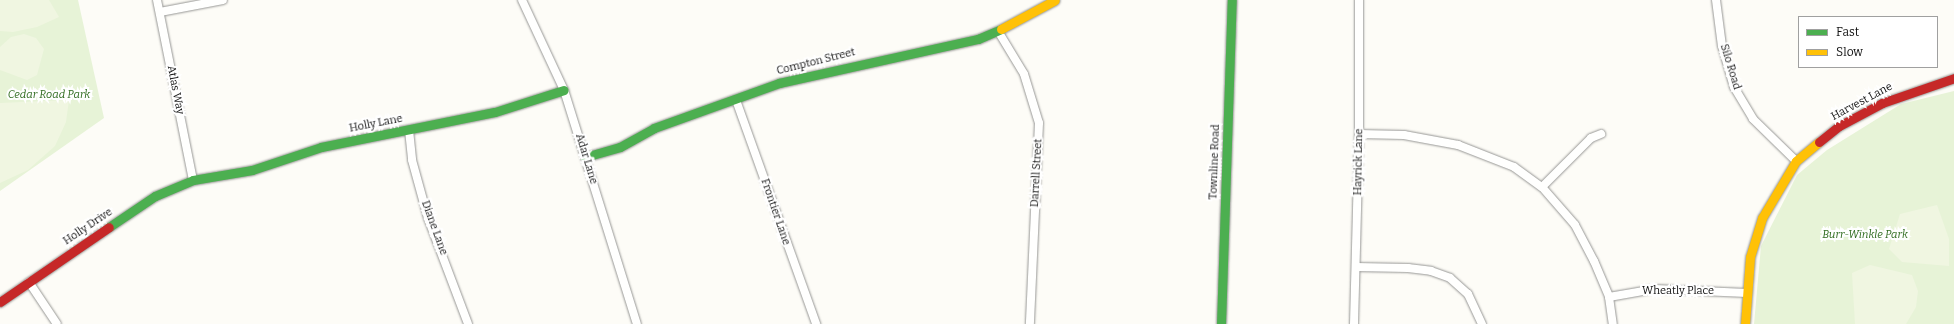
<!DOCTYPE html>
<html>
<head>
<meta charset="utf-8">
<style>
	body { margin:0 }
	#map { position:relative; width:1954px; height:324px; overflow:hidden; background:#fdfcf7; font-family:Bitter,serif }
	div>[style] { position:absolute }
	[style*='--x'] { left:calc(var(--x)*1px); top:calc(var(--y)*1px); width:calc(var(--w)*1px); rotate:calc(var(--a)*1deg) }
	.green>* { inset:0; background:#e7f3d7 }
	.pitch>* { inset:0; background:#f0f6e1 }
	.roads { filter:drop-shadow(0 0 1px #979795) drop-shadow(0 0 1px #979795) }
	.street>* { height:8px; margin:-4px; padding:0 4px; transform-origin:4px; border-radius:4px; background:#fffffe }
	.fast>* { height:9px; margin:-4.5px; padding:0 4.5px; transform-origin:4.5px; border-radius:4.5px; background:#4caf50 }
	.slow>* { height:9px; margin:-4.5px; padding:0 4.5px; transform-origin:4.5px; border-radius:4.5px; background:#ffc107 }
	.jam>* { height:9px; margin:-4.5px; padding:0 4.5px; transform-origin:4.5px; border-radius:4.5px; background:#c62828 }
	span { translate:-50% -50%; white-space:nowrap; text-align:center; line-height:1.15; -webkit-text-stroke:4px #fff; paint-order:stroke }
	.street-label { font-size:11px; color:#111 }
	.park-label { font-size:11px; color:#2f6b1f; font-style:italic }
	.legend { position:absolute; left:1798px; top:16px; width:140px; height:52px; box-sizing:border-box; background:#fff; border:1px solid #a0a0a0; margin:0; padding:5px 7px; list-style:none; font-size:12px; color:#111 }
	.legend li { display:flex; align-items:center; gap:8px; height:20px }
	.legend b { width:20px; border:1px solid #a0a0a0 }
</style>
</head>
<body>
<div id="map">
	<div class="green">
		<div style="clip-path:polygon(0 0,78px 0,104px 118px,0 191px)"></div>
		<div style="clip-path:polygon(1954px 91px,1954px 324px,1754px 324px,1761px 246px,1797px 175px,1827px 150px,1901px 104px)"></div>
	</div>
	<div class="pitch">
		<div style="clip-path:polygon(0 0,49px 0,59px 17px,37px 27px,13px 32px,0 31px)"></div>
		<div style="clip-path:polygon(24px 34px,36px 38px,44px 49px,37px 75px,27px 80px,0 70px,0 47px,11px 37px)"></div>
		<div style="clip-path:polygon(69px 100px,66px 122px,55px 146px,28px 170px,0 183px,0 103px)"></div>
		<div style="clip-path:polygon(1937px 205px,1949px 239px,1949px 266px,1902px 262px,1889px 249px,1900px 214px)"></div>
		<div style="clip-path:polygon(1870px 265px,1912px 275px,1918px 291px,1916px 307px,1906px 324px,1855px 324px,1852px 273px)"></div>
	</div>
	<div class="roads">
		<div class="street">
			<div style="--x:157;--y:0;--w:184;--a:78.7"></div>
			<div style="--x:522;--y:0;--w:99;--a:65"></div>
			<div style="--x:564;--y:90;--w:245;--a:72.7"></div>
			<div style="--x:1716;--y:0;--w:46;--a:82.6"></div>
			<div style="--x:1722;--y:46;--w:43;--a:73.7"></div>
			<div style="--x:1734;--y:87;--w:37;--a:59"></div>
			<div style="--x:1753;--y:119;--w:60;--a:44.3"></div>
			<div style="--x:160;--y:12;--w:64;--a:-10.8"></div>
			<div style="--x:998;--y:31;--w:50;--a:58.8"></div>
			<div style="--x:1024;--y:74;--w:51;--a:73"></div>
			<div style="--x:1039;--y:123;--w:201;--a:92.6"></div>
			<div style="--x:736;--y:100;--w:238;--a:70.3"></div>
			<div style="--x:409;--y:130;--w:30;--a:84"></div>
			<div style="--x:412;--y:160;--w:60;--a:74.6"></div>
			<div style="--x:428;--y:218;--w:113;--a:69.3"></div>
			<div style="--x:1359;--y:134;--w:45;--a:1.3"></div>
			<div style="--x:1404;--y:135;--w:55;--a:10.5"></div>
			<div style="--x:1458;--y:145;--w:60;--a:21.4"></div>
			<div style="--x:1514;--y:167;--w:34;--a:36"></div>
			<div style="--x:1542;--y:187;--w:50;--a:49"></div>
			<div style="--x:1575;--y:225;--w:41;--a:62.2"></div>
			<div style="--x:1594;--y:261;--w:39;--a:67"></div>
			<div style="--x:1609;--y:297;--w:27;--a:82"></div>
			<div style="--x:1542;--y:187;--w:69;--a:-45"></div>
			<div style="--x:1591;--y:138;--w:11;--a:-22"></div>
			<div style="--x:1356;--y:267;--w:52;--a:1.1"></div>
			<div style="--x:1408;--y:268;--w:23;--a:7"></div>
			<div style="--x:1431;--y:271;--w:20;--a:20"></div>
			<div style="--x:1450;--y:278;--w:24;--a:42"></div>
			<div style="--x:1468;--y:294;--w:33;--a:65"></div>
			<div style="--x:29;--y:282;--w:50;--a:56.3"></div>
			<div style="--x:1609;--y:297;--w:47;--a:-9.9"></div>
			<div style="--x:1655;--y:289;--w:92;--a:2.5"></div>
			<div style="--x:1354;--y:324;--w:190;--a:-88.5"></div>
			<div style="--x:1359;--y:134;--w:134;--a:-90"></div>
		</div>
		<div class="fast">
			<div style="--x:585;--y:157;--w:36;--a:-16"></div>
			<div style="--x:620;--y:147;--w:39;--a:-29"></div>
			<div style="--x:654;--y:128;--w:133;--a:-19.8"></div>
			<div style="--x:779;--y:83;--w:204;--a:-12.5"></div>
			<div style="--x:978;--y:39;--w:25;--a:-23"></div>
			<div style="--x:109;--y:227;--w:55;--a:-34"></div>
			<div style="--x:155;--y:196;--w:41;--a:-22.8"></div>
			<div style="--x:193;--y:180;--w:60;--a:-9.6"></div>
			<div style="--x:252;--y:170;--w:73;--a:-18.4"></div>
			<div style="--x:321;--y:147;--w:177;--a:-11.4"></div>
			<div style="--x:495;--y:112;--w:72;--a:-17.7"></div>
			<div style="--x:1221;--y:324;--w:324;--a:-88.1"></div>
		</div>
		<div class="slow">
			<div style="--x:1001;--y:29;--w:61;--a:-28.2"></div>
			<div style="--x:1745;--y:324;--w:67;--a:-85.7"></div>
			<div style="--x:1750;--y:257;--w:41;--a:-72.9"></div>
			<div style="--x:1762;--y:218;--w:66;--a:-59.2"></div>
			<div style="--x:1796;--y:161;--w:30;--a:-40"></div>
		</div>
		<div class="jam">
			<div style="--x:1819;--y:142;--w:26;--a:-39"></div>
			<div style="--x:1839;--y:126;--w:49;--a:-28.1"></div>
			<div style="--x:1882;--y:103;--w:76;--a:-19.1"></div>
			<div style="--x:0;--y:302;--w:132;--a:-34.5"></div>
		</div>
	</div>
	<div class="street-label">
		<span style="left:816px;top:62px;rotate:-14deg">Compton Street</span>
		<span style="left:1730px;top:67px;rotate:73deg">Silo Road</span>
		<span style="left:175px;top:90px;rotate:79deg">Atlas Way</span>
		<span style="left:1862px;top:102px;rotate:-28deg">Harvest Lane</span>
		<span style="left:376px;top:124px;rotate:-11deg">Holly Lane</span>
		<span style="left:586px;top:159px;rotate:73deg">Adar Lane</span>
		<span style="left:1215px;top:162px;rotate:-88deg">Townline Road</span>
		<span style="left:1359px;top:162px;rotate:-89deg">Hayrick Lane</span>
		<span style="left:1037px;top:173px;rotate:-87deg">Darrell Street</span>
		<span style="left:775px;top:212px;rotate:71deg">Frontier Lane</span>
		<span style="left:88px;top:227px;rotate:-34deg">Holly Drive</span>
		<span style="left:434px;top:228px;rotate:70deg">Diane Lane</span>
		<span style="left:1678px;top:291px">Wheatly Place</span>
	</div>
	<div class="park-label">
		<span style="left:49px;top:95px">Cedar Road Park</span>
		<span style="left:1865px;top:235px">Burr-Winkle Park</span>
	</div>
	<ul class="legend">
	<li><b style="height:5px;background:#4caf50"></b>Fast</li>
	<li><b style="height:5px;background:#ffc107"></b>Slow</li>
	</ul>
</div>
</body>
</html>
